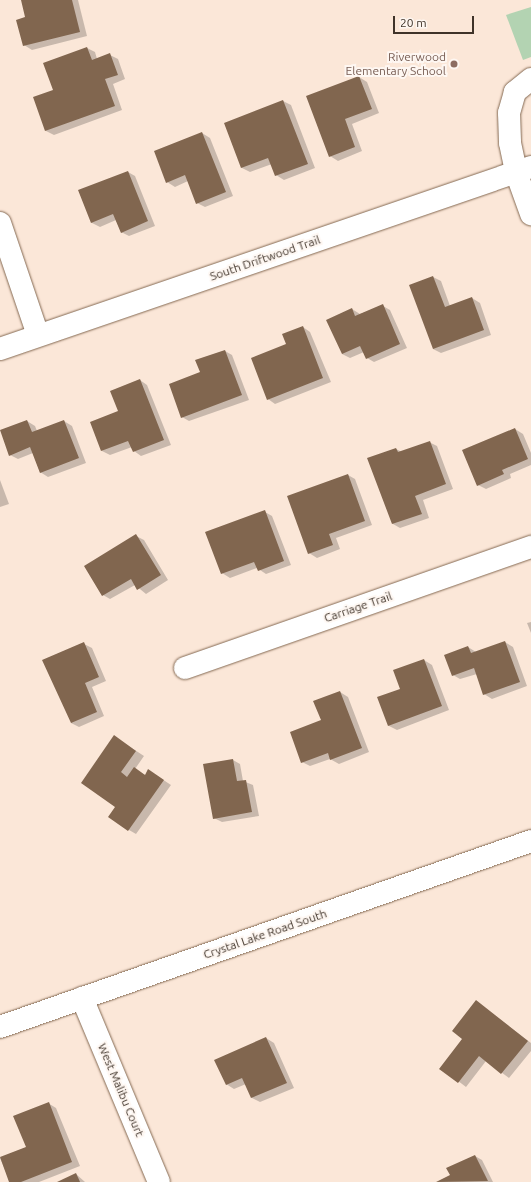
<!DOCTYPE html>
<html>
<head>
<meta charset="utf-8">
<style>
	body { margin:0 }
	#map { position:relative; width:531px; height:1182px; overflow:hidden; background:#fbe7d8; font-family:Ubuntu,sans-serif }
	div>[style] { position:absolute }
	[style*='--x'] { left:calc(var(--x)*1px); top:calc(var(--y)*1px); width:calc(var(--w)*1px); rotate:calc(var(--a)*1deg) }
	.green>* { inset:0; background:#b3d3b2 }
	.shadow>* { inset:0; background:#0003 }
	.building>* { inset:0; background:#81664f }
	.roads { filter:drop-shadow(0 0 1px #846952) drop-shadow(0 0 1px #846952) }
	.minor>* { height:22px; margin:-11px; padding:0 11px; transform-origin:11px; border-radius:11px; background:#fff }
	.dots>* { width:11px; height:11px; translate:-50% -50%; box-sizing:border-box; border:2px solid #fef7f2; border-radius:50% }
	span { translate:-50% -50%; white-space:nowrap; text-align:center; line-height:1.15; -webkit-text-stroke:4px #fef7f2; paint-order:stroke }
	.education-label { font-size:12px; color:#785e54 }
	.right { translate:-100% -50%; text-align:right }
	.street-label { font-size:12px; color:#3f3329 }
	.scale { position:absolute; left:393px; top:16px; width:81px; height:18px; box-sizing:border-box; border:2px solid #3f3329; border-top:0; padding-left:5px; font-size:12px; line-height:14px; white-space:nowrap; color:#3f3329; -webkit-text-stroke:3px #fef7f2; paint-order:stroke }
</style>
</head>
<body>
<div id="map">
	<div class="green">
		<div style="clip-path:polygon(531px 7px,531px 57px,523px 60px,506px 15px)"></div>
	</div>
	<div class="shadow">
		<div style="clip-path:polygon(22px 0,78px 0,87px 36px,32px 50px,24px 45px,26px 18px)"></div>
		<div style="clip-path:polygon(87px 48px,95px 52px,97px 59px,110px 55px,118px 59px,125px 79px,113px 84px,122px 110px,54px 135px,46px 131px,55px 90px)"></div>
		<div style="clip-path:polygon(359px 77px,367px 82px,379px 113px,352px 124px,362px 151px,338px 161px,330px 156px)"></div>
		<div style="clip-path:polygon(283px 101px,291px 105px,315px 168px,284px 180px,276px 175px,272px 164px,250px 172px,242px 168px,225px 124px)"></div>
		<div style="clip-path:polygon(202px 133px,210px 138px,233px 196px,205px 207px,197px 203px,188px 181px,175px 187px,167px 182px)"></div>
		<div style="clip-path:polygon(128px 172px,135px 176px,155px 226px,129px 236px,121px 232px,116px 220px,100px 227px,92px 223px,79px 191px)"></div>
		<div style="clip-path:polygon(433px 277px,441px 281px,450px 306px,472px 298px,480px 303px,491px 335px,441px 353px,433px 349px)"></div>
		<div style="clip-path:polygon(383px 306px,390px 310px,407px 348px,374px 362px,367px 358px,364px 352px,350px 358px,342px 354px,352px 309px,360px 314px)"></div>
		<div style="clip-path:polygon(303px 327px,310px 332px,331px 382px,275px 404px,268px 399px)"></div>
		<div style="clip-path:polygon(225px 351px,232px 355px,249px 400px,189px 421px,182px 417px,201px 373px)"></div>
		<div style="clip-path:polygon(140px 380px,147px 385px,171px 445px,141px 456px,134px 451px,132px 447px,110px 455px,102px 451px,119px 411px)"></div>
		<div style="clip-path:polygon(27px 421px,35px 426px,37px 431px,64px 421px,72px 426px,86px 463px,48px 477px,40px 472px,33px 453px,18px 459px,10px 455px)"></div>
		<div style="clip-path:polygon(515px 429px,523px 434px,531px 453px,531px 465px,510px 474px,511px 478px,486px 489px,478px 485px)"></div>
		<div style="clip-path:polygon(429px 442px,437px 446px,453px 489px,423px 500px,429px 518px,400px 528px,393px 524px,396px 449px,402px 452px)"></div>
		<div style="clip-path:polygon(348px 475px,355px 479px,372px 525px,336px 538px,340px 549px,317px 558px,309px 553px)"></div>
		<div style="clip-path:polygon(0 480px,9px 504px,0 507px)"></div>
		<div style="clip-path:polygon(265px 512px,272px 516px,291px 565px,266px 574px,257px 568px,230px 578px,222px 573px)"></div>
		<div style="clip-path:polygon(136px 536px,144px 540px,168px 580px,146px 594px,135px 585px,110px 599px,103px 595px)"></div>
		<div style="clip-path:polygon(531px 622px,531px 633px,527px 623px)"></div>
		<div style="clip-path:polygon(505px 642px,513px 647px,527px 686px,492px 699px,484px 694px,477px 674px,460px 679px,453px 675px,468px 647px,476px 652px)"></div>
		<div style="clip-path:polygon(84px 644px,92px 648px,106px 681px,92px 687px,104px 716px,79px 727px,71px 723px)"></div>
		<div style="clip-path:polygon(424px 660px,432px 665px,449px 710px,397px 730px,389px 726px,379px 698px,402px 689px)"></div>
		<div style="clip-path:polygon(340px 692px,348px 697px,369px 752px,339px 764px,330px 759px,310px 766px,302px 762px,322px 721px)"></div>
		<div style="clip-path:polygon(115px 737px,144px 756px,135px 769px,145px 775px,156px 775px,171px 785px,136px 834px,129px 830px,116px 807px)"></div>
		<div style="clip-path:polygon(233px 760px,240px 764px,243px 781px,253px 785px,259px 816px,222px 822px,214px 818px)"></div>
		<div style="clip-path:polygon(477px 1002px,531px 1043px,531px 1051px,509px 1078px,486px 1061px,466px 1087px,441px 1068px,464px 1039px)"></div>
		<div style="clip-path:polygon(266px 1038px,274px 1043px,294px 1088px,260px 1102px,252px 1098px,246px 1084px,234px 1089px,226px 1084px)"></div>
		<div style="clip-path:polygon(48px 1103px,56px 1108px,80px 1166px,39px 1182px,10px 1182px,0 1158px,27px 1147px)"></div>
		<div style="clip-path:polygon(475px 1156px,482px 1160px,493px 1182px,438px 1182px,451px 1176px)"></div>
		<div style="clip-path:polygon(76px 1174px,85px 1182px,59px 1182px)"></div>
	</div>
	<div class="building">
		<div style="clip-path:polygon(21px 0,72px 0,80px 32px,23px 46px,16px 20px,25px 17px)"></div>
		<div style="clip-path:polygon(87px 47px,92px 60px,110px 53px,118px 75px,105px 79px,115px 106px,45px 131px,33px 97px,53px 90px,43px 63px)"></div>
		<div style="clip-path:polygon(359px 76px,372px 109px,345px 119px,355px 147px,329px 157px,306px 96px)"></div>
		<div style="clip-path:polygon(283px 100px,308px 164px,275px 176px,268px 158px,241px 168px,224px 123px)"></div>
		<div style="clip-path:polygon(202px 132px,226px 192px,196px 204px,185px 175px,166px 183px,154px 151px)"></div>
		<div style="clip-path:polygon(128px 171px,148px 221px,121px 233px,113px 214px,91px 223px,78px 190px)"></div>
		<div style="clip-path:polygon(433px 276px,445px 307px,472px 297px,484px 330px,433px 349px,409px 285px)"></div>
		<div style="clip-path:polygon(383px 304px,400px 344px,366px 359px,360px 346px,342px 354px,326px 320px,352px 308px,355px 316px)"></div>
		<div style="clip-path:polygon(303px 326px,323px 378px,267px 400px,251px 358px,286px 344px,282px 334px)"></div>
		<div style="clip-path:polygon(225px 350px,242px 395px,181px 418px,169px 384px,200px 372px,195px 360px)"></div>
		<div style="clip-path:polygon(140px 379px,164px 440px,133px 452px,128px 441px,101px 451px,90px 422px,118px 411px,110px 391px)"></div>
		<div style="clip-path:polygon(27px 420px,32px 432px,64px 420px,79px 458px,40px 473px,30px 447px,9px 456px,0 430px)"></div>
		<div style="clip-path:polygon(515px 428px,528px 459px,502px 470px,504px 474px,477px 486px,462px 450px)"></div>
		<div style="clip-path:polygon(430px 441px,446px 484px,415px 496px,422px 514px,392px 524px,367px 458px,396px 448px,398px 452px)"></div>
		<div style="clip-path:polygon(348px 474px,365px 521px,329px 534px,333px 545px,308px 554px,287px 496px)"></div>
		<div style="clip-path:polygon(265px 510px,284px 561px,258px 571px,254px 562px,221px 574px,205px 532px)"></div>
		<div style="clip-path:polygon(136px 534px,161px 575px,137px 590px,131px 579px,102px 596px,84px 566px)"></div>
		<div style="clip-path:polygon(505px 641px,520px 682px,483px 695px,474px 668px,452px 676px,444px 655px,468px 646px,471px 653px)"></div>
		<div style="clip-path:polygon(84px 642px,99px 677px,85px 683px,97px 712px,71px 723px,42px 660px)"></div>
		<div style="clip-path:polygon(424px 659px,442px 706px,388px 726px,377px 697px,400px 689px,393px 670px)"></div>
		<div style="clip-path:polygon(340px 691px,362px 748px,330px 760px,328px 753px,301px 763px,290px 732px,321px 720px,313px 701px)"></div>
		<div style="clip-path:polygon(114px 735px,136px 751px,121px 772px,127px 777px,134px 767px,145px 775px,148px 769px,164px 780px,128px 831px,108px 817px,115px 807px,81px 783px)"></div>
		<div style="clip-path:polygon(233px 759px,237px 781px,246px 780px,252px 812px,213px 819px,203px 764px)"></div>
		<div style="clip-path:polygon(476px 1000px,528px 1041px,501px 1074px,479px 1056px,458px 1083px,439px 1069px,462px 1039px,452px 1031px)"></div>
		<div style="clip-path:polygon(266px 1037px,287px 1083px,251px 1098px,242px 1078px,226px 1085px,214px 1060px)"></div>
		<div style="clip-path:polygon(49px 1102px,72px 1162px,21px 1182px,9px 1182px,0 1157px,26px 1147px,13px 1116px)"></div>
		<div style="clip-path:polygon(475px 1155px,488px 1181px,436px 1182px,450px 1175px,446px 1168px)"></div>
		<div style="clip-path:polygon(76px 1173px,80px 1182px,57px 1182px)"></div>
	</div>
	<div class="roads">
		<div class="minor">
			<div style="--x:531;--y:79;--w:21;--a:141"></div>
			<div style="--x:515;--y:92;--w:22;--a:106"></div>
			<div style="--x:509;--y:113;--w:30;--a:88"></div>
			<div style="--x:510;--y:143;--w:30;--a:78"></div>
			<div style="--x:516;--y:172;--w:45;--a:70.3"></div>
			<div style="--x:0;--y:223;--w:118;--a:71.3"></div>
			<div style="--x:0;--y:349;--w:561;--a:-18.92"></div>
			<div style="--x:185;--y:668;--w:367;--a:-19.3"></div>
			<div style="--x:82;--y:998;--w:199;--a:67.3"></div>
			<div style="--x:0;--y:1027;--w:563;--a:-19.3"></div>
		</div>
	</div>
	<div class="dots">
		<div style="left:454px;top:64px;background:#8d6e63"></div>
	</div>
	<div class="education-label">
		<span class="right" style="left:446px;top:64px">Riverwood<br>Elementary School</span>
	</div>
	<div class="street-label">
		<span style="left:265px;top:258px;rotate:-19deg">South Driftwood Trail</span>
		<span style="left:358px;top:607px;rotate:-19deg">Carriage Trail</span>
		<span style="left:265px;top:934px;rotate:-19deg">Crystal Lake Road South</span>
		<span style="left:121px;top:1090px;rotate:67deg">West Malibu Court</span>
	</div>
	<div class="scale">20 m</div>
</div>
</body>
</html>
